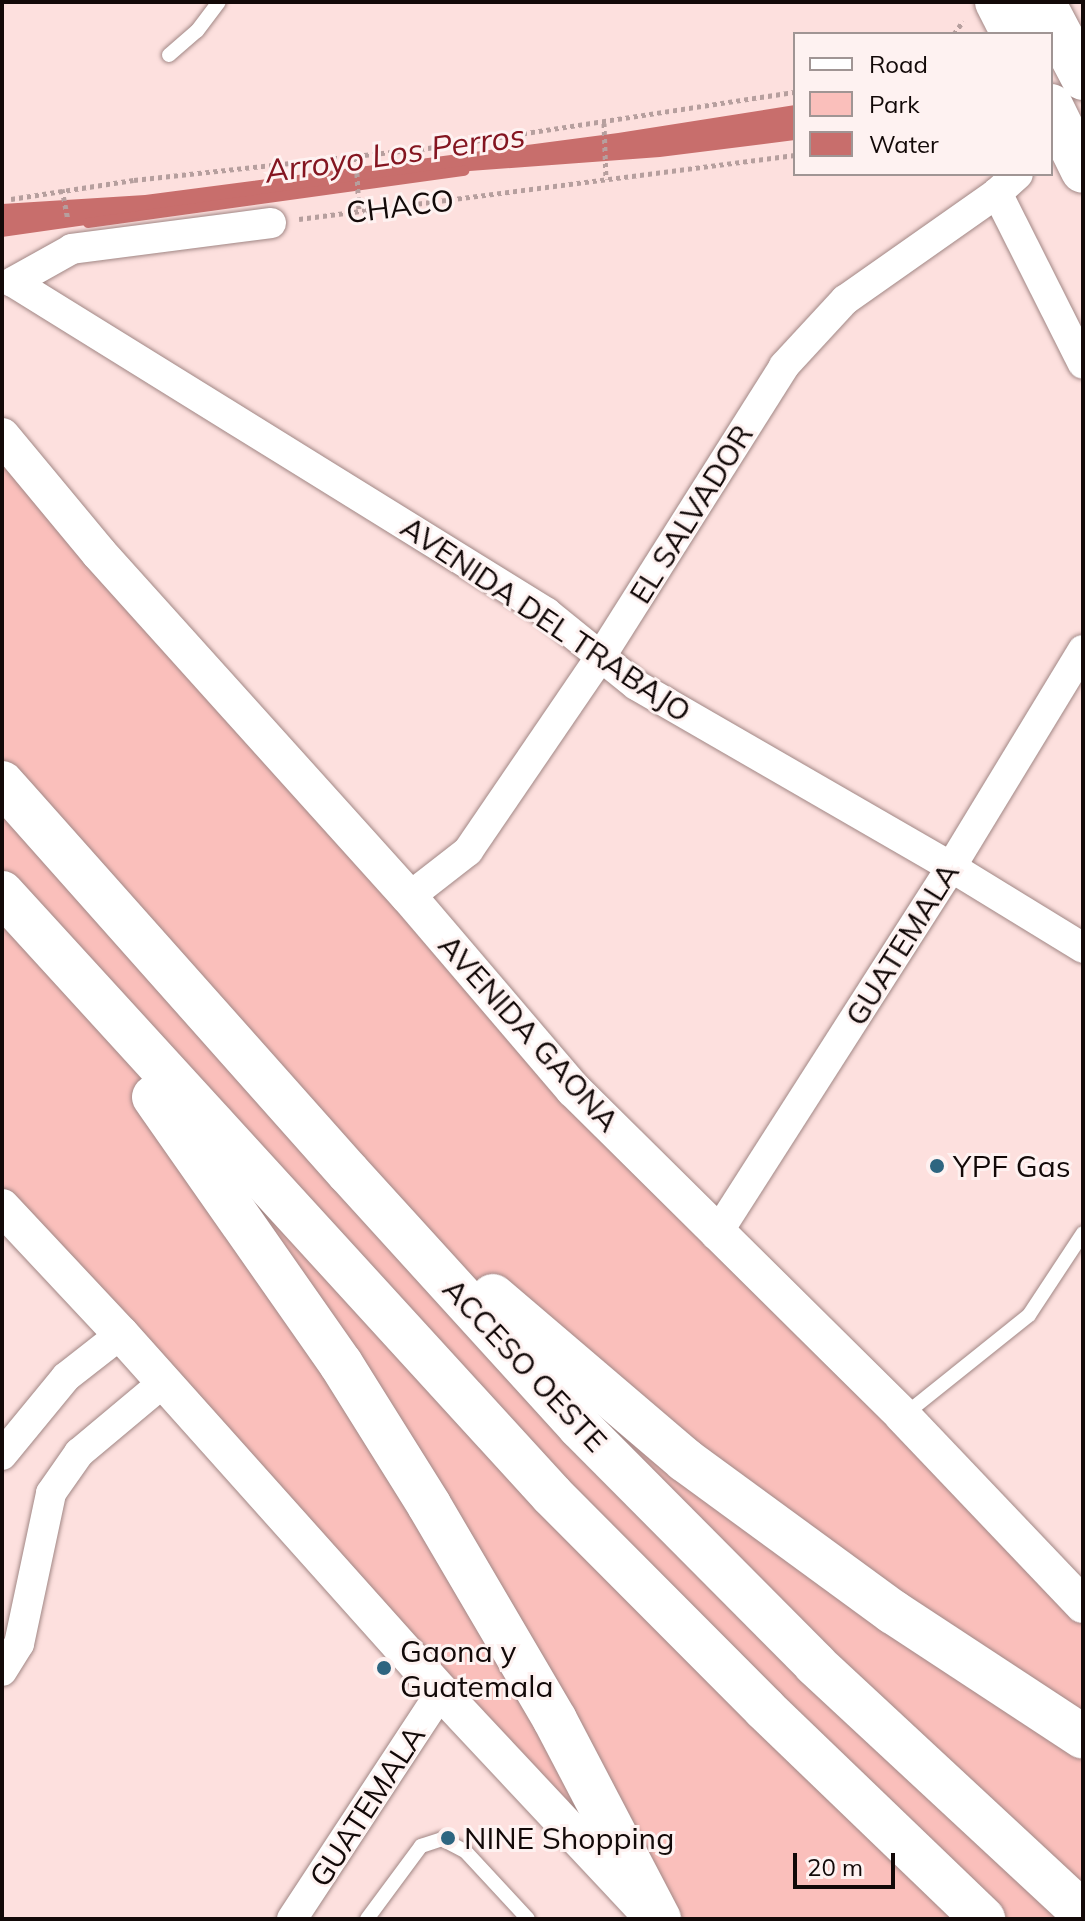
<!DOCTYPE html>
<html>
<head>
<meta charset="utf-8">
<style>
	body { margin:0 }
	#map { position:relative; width:1085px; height:1921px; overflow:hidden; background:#fde0de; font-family:Mulish,sans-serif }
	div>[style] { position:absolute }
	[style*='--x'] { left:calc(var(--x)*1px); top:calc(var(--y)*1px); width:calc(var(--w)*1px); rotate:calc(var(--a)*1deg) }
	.green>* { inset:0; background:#fabfbb }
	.water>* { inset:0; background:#c86e6c }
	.stream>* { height:10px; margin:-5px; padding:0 5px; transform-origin:5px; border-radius:5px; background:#c86e6c }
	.path>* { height:5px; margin-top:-2.5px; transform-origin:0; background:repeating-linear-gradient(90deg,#b69f9e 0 4px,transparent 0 8px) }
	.roads { filter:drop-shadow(0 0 2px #a18785) drop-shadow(0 0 2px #a18785) }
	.service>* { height:14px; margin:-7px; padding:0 7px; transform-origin:7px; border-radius:7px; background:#fff }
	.minor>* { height:30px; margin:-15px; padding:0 15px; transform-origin:15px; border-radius:15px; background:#fff }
	.tertiary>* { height:36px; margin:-18px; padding:0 18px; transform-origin:18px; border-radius:18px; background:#fff }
	.primary>* { height:44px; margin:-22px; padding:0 22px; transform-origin:22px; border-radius:22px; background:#fff }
	.motorway>* { height:44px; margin:-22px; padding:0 22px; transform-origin:22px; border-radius:22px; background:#fff }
	.dots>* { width:22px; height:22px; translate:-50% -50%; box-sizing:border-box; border:4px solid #fef2f1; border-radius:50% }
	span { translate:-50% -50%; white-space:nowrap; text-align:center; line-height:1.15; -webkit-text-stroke:6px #fef2f1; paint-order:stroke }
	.street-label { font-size:30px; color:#120908 }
	.poi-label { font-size:30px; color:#120908 }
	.left { translate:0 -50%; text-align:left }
	.water-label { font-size:32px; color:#841520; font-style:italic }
	.frame { position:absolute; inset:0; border:4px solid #120908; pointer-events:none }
	.legend { position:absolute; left:793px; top:32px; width:260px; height:144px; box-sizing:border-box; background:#fef2f1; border:2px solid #a09594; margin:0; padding:10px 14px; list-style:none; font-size:24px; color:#120908 }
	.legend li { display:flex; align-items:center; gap:16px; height:40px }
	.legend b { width:40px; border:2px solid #a09594 }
	.scale { position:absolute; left:793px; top:1853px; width:102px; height:36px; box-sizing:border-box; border:4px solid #120908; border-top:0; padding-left:10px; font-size:24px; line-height:28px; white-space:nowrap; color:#120908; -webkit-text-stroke:6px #fef2f1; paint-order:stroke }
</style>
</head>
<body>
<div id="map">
	<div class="green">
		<div style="clip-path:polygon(2px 436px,409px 897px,1083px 1605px,1083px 1919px,653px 1919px,2px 1207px)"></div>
	</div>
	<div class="water">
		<div style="clip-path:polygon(795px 105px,795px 140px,660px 157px,456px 172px,2px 237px,2px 204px,145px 195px,618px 133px)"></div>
	</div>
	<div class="stream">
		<div style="--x:88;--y:223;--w:380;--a:-7.9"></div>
	</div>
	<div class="path">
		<div style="--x:954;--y:34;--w:16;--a:-55"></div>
		<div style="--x:604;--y:123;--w:56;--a:88"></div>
		<div style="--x:356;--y:157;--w:54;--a:86.8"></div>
		<div style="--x:62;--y:189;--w:31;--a:79"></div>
		<div style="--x:11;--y:199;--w:124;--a:-8.8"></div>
		<div style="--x:134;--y:180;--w:296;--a:-6.2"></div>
		<div style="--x:428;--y:148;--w:371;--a:-8.7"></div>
		<div style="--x:299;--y:219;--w:500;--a:-7.35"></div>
	</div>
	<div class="roads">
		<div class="service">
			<div style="--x:169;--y:55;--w:37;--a:-41"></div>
			<div style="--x:197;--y:31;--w:36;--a:-53"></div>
			<div style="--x:903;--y:1416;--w:161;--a:-38.7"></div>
			<div style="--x:1029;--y:1315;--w:98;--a:-56.6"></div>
			<div style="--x:367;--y:1919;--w:91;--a:-53.5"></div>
			<div style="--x:421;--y:1846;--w:22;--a:-18"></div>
			<div style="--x:442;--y:1839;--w:27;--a:28"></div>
			<div style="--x:466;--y:1852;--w:91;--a:47.2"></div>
		</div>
		<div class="minor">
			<div style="--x:997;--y:193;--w:191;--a:63.3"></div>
			<div style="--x:271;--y:223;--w:201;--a:172.6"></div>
			<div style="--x:72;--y:249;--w:68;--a:150.8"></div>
			<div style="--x:13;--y:282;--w:628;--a:31.79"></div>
			<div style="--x:547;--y:613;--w:114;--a:39"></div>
			<div style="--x:636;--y:685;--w:364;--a:30"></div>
			<div style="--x:951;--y:867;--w:155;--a:31.5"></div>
			<div style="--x:409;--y:897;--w:75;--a:-37.9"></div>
			<div style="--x:468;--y:851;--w:236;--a:-55.7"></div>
			<div style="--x:601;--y:656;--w:343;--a:-57.7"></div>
			<div style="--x:784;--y:366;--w:90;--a:-47.3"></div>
			<div style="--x:845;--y:300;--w:186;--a:-35.1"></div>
			<div style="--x:997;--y:193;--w:28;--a:-42"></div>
			<div style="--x:716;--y:1235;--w:437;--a:-57.4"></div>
			<div style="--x:951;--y:867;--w:254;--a:-58.7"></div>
			<div style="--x:2;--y:1455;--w:101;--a:-50.6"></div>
			<div style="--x:66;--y:1377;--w:70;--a:-38"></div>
			<div style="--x:2;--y:1671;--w:32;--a:-58"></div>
			<div style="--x:19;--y:1644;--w:154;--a:-78"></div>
			<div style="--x:51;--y:1493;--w:49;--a:-55"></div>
			<div style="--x:79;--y:1453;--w:111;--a:-39.9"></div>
			<div style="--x:292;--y:1919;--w:272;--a:-56.7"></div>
		</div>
		<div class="tertiary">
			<div style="--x:2;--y:436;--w:152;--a:50.3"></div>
			<div style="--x:99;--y:553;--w:463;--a:48"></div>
			<div style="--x:409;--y:897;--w:253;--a:49.5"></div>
			<div style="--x:573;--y:1089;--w:465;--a:44.7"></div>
			<div style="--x:903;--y:1416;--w:261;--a:46.4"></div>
			<div style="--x:2;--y:1207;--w:174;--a:46.9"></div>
			<div style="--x:121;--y:1334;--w:480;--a:48.2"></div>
			<div style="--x:441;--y:1692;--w:296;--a:46.9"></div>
		</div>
		<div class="primary">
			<div style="--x:997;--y:2;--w:36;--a:63"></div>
			<div style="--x:1043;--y:2;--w:86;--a:62.2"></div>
			<div style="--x:1051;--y:106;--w:72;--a:63.8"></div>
		</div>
		<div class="motorway">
			<div style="--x:2;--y:783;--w:521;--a:48.35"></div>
			<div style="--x:348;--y:1172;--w:345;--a:47.7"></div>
			<div style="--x:580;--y:1427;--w:334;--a:45.2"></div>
			<div style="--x:815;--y:1664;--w:366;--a:42.9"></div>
			<div style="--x:2;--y:893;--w:815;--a:47.58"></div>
			<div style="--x:552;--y:1495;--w:302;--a:45.1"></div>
			<div style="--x:765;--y:1709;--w:303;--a:43.9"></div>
			<div style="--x:154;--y:1097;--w:326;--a:55"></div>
			<div style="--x:341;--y:1364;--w:166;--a:58"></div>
			<div style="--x:429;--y:1505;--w:249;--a:59.6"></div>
			<div style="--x:555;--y:1720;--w:225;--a:62.4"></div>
			<div style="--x:493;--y:1296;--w:253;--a:40.5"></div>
			<div style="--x:685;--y:1460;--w:258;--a:36.2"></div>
			<div style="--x:893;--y:1612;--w:227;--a:33.3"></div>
		</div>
	</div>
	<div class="dots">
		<div style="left:937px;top:1166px;background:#2e6580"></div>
		<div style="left:384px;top:1668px;background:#2e6580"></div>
		<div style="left:448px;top:1838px;background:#2e6580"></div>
	</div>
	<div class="street-label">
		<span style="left:400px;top:206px;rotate:-7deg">CHACO</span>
		<span style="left:691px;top:514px;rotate:-58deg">EL SALVADOR</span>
		<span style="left:546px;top:619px;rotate:34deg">AVENIDA DEL TRABAJO</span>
		<span style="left:902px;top:944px;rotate:-58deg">GUATEMALA</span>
		<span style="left:529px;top:1033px;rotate:48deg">AVENIDA GAONA</span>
		<span style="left:525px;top:1365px;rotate:47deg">ACCESO OESTE</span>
		<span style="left:367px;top:1806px;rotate:-57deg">GUATEMALA</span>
	</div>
	<div class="poi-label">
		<span class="left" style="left:953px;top:1166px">YPF Gas</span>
		<span class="left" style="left:400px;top:1668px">Gaona y<br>Guatemala</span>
		<span class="left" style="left:464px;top:1838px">NINE Shopping</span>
	</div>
	<div class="water-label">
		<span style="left:395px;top:153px;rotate:-8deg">Arroyo Los Perros</span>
	</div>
	<div class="frame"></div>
	<ul class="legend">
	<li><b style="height:10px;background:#fff"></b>Road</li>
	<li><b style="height:22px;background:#fabfbb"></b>Park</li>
	<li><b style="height:22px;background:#c86e6c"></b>Water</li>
	</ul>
	<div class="scale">20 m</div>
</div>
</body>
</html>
